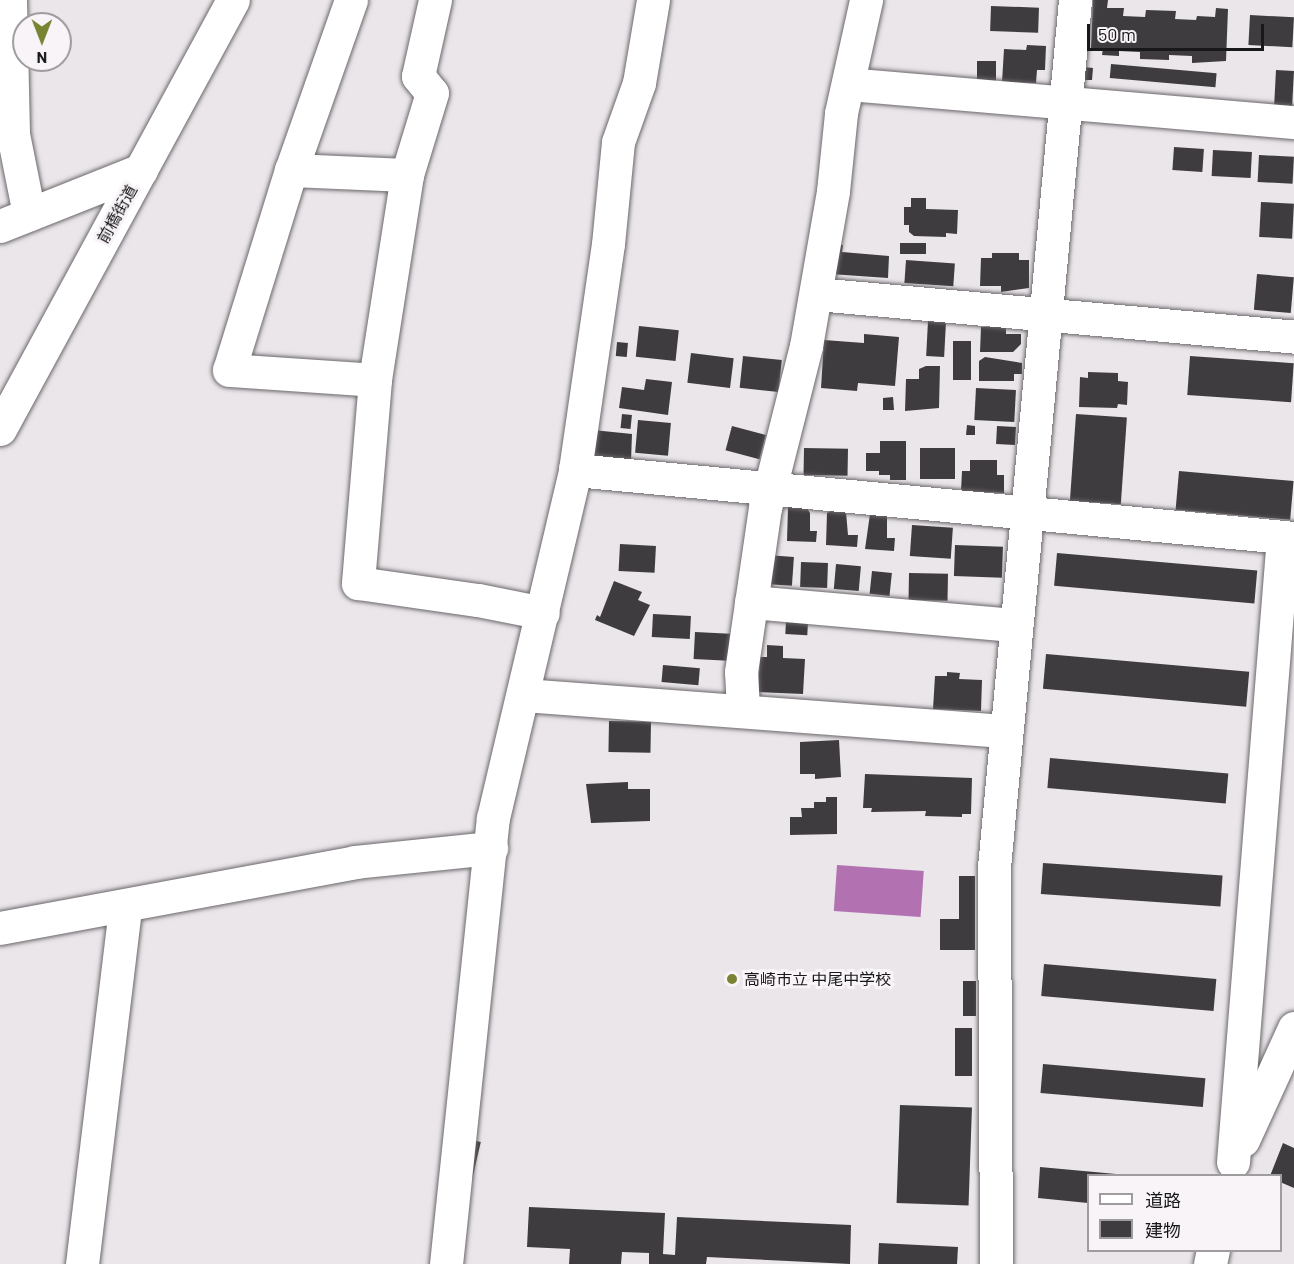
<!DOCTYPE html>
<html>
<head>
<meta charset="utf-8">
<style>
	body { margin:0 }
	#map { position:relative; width:1294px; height:1264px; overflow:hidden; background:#eae6ea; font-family:Barlow,"Noto Sans JP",sans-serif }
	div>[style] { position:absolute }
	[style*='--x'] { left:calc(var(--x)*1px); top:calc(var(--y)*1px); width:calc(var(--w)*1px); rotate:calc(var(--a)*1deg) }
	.water>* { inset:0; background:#b272b1; transform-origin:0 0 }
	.building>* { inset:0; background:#3f3c3f; transform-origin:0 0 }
	.roads { filter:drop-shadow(0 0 2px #6b676b) drop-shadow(0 0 2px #6b676b) }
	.minor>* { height:33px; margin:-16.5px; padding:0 16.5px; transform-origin:16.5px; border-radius:16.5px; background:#fff }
	.major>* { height:33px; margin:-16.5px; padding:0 16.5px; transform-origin:16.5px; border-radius:16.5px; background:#fff }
	.dots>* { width:16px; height:16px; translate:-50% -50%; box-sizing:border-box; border:3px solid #f8f4f8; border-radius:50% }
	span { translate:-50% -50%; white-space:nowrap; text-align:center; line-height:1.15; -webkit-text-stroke:6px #f8f4f8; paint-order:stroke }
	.street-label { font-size:16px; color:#191819 }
	.poi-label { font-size:16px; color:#191819 }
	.left { translate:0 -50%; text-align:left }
	.legend { position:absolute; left:1087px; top:1174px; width:195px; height:78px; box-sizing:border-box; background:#f8f4f8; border:2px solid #9f9c9f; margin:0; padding:8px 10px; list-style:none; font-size:18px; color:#191819 }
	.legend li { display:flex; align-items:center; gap:12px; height:30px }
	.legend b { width:30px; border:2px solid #9f9c9f }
	.north { position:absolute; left:12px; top:12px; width:60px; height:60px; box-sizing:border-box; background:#f8f4f8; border:2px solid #9f9c9f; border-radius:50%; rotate:180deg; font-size:16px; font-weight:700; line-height:24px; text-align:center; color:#191819 }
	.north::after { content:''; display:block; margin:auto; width:21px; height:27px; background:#788432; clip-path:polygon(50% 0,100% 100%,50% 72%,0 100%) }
	.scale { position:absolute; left:1087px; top:24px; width:177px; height:27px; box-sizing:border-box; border:3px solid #191819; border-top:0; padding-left:8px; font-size:18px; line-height:21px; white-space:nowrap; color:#191819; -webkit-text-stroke:4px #f8f4f8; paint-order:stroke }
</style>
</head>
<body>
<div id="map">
	<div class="water">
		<div style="left:837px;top:865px;width:87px;height:46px;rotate:4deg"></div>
	</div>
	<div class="building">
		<div style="clip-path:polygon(1093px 0,1108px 0,1107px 8px,1124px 8px,1123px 16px,1145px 17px,1146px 10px,1176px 11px,1175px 19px,1196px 20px,1197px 16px,1215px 17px,1216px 8px,1228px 9px,1226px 61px,1192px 63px,1192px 56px,1169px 55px,1169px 60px,1140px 59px,1140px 52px,1119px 51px,1119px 56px,1102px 55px,1103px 48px,1091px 48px)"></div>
		<div style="left:991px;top:6px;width:48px;height:25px;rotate:2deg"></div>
		<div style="left:1250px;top:15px;width:44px;height:30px;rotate:3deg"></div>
		<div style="clip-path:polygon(1027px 45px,1046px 46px,1045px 70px,1037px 70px,1036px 83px,1002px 82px,1004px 49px,1026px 50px)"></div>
		<div style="left:977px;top:61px;width:19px;height:21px"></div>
		<div style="left:1111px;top:64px;width:106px;height:14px;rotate:5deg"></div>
		<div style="clip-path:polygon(1084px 67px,1093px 68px,1092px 80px,1084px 80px)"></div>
		<div style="left:1276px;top:70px;width:18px;height:35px;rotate:3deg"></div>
		<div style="left:1174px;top:147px;width:30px;height:23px;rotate:4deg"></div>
		<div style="left:1213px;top:150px;width:39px;height:26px;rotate:3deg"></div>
		<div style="left:1259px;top:155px;width:35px;height:27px;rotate:3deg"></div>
		<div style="clip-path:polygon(911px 198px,926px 198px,926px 209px,958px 210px,957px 234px,946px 233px,946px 237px,914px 236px,909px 232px,909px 225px,904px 225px,904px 207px,911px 207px)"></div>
		<div style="left:1261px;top:202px;width:33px;height:35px;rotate:3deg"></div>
		<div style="left:926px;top:243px;width:11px;height:26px;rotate:90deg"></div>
		<div style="clip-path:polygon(833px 245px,843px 245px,842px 252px,889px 256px,888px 278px,830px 274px)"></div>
		<div style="clip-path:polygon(992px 253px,1019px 253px,1019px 260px,1029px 260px,1029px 288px,1001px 292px,1001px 286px,980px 286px,981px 258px,992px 258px)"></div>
		<div style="left:906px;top:260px;width:49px;height:23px;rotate:4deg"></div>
		<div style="left:1257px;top:274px;width:37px;height:36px;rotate:5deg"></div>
		<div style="left:928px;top:321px;width:18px;height:35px;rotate:3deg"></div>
		<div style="left:639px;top:326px;width:40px;height:31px;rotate:6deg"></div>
		<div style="clip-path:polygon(981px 327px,1006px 327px,1006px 334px,1021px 334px,1021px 344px,1013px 352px,980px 352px)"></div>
		<div style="clip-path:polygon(864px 334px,899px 337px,895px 386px,858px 383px,857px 391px,821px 388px,824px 340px,864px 343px)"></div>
		<div style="left:953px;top:341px;width:18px;height:39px"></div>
		<div style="left:617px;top:342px;width:11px;height:14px;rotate:5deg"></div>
		<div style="left:691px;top:353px;width:43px;height:30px;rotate:7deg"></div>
		<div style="left:743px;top:356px;width:39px;height:32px;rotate:6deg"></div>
		<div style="left:1190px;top:356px;width:104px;height:39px;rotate:4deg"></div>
		<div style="clip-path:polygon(985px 357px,1022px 363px,1022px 374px,1014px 374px,1014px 381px,979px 381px,979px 361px)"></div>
		<div style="clip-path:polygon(926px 366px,940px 366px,939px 408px,905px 411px,906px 379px,919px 379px,919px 369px)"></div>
		<div style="clip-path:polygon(1088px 372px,1118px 373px,1118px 381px,1128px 382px,1127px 405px,1118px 404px,1117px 408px,1079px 407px,1080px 377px,1088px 378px)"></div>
		<div style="clip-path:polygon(646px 379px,672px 382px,668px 415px,619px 408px,622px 387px,644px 390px)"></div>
		<div style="left:976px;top:388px;width:40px;height:32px;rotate:3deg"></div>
		<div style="clip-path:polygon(893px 397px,894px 410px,883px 410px,883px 398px)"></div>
		<div style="left:622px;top:414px;width:10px;height:14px;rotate:6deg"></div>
		<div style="left:1076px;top:414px;width:51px;height:87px;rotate:4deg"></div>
		<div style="left:638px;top:420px;width:33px;height:33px;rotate:5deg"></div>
		<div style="clip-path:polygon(967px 425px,975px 426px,975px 435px,966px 435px)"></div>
		<div style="left:732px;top:426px;width:35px;height:25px;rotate:15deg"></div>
		<div style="left:997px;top:426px;width:19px;height:18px;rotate:3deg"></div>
		<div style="clip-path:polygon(593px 430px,632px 434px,631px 461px,594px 459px,589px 452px)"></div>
		<div style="clip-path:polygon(880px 441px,906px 441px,906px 480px,890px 480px,890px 475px,879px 475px,879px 471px,866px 471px,866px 453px,880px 453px)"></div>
		<div style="left:804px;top:448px;width:44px;height:27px;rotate:1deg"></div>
		<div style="left:920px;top:448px;width:35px;height:31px"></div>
		<div style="clip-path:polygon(970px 460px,997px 460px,997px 475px,1004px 475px,1004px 493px,961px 491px,962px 471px,970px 471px)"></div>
		<div style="left:1179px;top:471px;width:115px;height:39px;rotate:5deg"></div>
		<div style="clip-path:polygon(788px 507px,807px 508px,810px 513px,810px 531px,817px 531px,816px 542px,787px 541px)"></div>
		<div style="clip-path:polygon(831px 511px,846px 512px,848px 535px,858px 535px,857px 547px,826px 545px,827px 513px)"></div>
		<div style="clip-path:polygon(870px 514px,887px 515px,887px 538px,895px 538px,894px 551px,865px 549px)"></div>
		<div style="left:912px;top:525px;width:41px;height:31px;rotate:4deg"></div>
		<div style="left:620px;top:544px;width:36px;height:27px;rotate:3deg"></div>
		<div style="left:955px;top:545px;width:48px;height:31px;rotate:2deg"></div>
		<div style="left:1057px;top:553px;width:201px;height:33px;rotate:5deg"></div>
		<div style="left:767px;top:555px;width:27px;height:29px;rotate:4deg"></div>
		<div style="left:801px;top:562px;width:27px;height:25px;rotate:2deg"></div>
		<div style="left:836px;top:564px;width:25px;height:25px;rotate:5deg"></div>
		<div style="left:872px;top:571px;width:20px;height:23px;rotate:6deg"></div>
		<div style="left:909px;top:573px;width:39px;height:27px;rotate:1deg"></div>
		<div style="clip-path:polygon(614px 581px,642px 592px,638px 600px,650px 605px,634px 636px,595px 620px,597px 615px,600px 617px)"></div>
		<div style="left:653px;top:614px;width:38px;height:23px;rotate:3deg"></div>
		<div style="left:786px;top:621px;width:22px;height:13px;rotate:3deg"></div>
		<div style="left:695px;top:632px;width:35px;height:27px;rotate:3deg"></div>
		<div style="clip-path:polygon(767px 645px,783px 646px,783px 658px,805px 659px,803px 694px,758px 692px,760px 657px,767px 657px)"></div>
		<div style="left:1046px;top:654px;width:204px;height:35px;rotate:5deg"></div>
		<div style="left:663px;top:665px;width:37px;height:17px;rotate:5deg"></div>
		<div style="clip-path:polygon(947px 672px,960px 673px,959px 679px,982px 680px,981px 711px,933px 709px,935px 676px,947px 676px)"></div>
		<div style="left:609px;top:721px;width:42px;height:31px;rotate:1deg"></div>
		<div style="clip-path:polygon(839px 740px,841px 777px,815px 779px,815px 774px,800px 774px,800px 742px)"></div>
		<div style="left:1050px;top:758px;width:179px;height:30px;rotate:5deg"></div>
		<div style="clip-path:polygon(865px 774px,972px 778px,971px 814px,962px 814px,962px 817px,925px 816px,926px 811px,871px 812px,872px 808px,863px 808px)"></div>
		<div style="clip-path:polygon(628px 782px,628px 789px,650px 789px,650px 821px,591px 823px,586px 784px)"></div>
		<div style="clip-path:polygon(826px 797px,837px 797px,837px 834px,790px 835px,790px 817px,802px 817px,801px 808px,814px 808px,814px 802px,826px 802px)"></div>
		<div style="left:1043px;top:863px;width:180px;height:31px;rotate:4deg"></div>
		<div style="clip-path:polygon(959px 876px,975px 876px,975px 950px,940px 950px,940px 919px,959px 919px)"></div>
		<div style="left:1044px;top:964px;width:173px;height:32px;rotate:5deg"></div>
		<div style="left:963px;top:981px;width:13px;height:35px"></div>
		<div style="left:955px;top:1028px;width:17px;height:48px"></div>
		<div style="left:1043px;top:1064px;width:163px;height:29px;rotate:5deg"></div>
		<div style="left:900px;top:1105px;width:72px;height:98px;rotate:2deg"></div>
		<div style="left:472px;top:1140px;width:9px;height:103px;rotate:13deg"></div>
		<div style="clip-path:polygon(1283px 1143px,1294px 1148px,1294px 1188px,1280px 1182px,1280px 1176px,1270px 1176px)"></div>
		<div style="clip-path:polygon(1040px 1167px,1116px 1174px,1116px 1176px,1088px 1176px,1088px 1203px,1038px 1198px)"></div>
		<div style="clip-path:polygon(529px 1207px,665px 1213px,663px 1254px,675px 1255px,677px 1217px,851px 1225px,850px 1264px,707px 1257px,706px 1264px,649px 1264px,649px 1253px,622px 1252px,621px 1264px,569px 1264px,570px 1249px,527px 1247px)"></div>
		<div style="clip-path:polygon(879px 1243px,958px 1247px,957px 1264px,878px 1264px)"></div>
	</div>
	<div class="roads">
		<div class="minor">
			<div style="--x:10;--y:0;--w:134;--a:88.7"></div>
			<div style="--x:13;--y:134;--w:82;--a:78.7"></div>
			<div style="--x:351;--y:0;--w:180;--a:109.4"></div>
			<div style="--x:291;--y:170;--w:209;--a:107.2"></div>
			<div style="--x:229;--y:370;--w:146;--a:3.9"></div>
			<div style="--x:435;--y:0;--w:78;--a:102.6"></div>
			<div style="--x:418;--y:76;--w:22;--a:51"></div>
			<div style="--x:432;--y:93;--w:86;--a:107"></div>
			<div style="--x:407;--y:175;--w:207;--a:98.9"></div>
			<div style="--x:375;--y:380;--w:204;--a:94.8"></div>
			<div style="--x:358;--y:583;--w:121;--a:8.1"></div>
			<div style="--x:478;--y:600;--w:66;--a:11.3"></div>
			<div style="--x:848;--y:84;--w:448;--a:4.9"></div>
			<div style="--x:291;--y:170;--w:116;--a:2.5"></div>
			<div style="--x:0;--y:226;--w:152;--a:-21.7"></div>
			<div style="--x:816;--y:294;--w:480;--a:5.1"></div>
			<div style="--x:575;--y:470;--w:722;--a:5.4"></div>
			<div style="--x:751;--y:602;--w:264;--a:5"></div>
			<div style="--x:524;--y:695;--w:481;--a:4.3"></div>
			<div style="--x:743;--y:709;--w:37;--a:-93"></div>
			<div style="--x:741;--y:672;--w:166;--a:-81.7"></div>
			<div style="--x:765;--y:508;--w:167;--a:-75.8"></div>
			<div style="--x:806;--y:346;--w:157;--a:-80.1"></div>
			<div style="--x:833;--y:191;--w:78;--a:-84.1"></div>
			<div style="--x:841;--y:113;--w:116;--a:-77.5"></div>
			<div style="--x:0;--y:928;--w:361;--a:-10.5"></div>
			<div style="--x:355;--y:862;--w:137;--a:-5.9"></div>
			<div style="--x:1243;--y:1140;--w:123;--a:-65.5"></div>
			<div style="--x:1233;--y:1162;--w:627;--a:-85.43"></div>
			<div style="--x:82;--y:1264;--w:360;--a:-83.1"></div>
			<div style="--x:446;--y:1264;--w:448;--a:-84"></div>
			<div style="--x:493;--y:818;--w:358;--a:-76.7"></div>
			<div style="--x:575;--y:470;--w:228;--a:-81.7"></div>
			<div style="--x:608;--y:244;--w:102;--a:-84.4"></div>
			<div style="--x:618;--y:142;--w:63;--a:-70.4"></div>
			<div style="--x:639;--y:83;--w:84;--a:-80.4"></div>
			<div style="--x:996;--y:1264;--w:397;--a:-90.3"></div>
			<div style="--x:994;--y:867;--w:871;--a:-84.66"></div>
			<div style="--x:1210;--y:1264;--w:14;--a:-78"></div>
		</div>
		<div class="major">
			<div style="--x:0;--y:429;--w:488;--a:-61.5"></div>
		</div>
	</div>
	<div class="dots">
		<div style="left:732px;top:979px;background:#788432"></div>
	</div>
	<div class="street-label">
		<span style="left:117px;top:214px;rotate:-61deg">前橋街道</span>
	</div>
	<div class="poi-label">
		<span class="left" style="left:744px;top:979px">高崎市立 中尾中学校</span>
	</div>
	<ul class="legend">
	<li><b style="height:8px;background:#fff"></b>道路</li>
	<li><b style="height:16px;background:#3f3c3f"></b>建物</li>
	</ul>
	<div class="north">N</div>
	<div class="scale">50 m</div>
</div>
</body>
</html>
